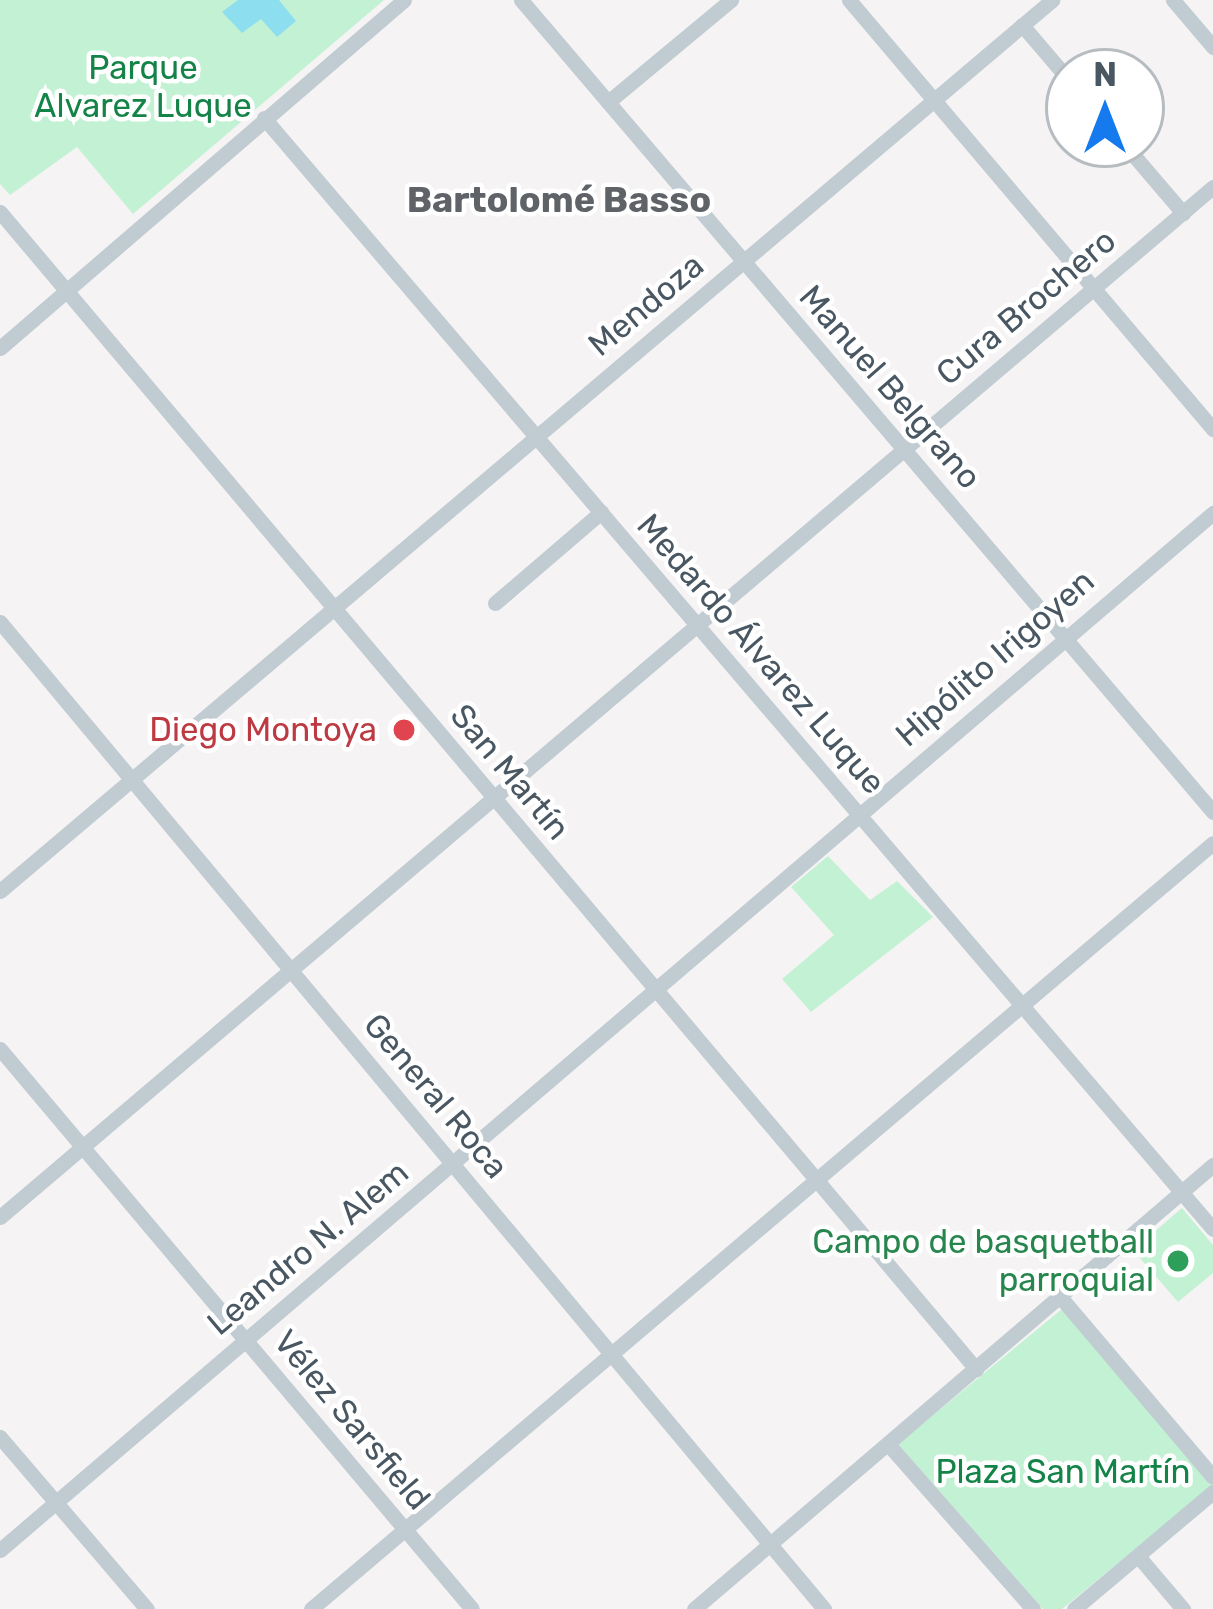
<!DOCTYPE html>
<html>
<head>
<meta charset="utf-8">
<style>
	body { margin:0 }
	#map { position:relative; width:1213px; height:1609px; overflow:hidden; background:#f5f3f3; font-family:Rubik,sans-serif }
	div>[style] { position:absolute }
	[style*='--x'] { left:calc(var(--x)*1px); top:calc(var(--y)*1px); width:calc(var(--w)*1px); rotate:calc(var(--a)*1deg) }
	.green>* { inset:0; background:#c2f2d3 }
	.water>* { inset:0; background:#8ddff0 }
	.minor>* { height:15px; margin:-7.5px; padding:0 7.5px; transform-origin:7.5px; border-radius:7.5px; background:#c1cbd2 }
	.dots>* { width:33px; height:33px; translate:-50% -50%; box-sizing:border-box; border:6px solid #fff; border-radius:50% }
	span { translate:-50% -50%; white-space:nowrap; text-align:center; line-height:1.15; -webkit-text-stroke:9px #fff; paint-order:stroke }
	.park-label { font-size:33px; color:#148348 }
	.street-label { font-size:33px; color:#495762 }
	.health-label { font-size:33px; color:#be3a42 }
	.right { translate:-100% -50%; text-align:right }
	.leisure-label { font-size:33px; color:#27864d }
	.neighbourhood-label { font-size:36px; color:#5f6368; font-weight:700 }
	.north { position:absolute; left:1045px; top:48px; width:120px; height:120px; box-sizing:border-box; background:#fff; border:3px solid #b6bcc0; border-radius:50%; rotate:0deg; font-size:33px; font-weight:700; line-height:48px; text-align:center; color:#495762 }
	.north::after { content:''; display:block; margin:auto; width:42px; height:54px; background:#147aed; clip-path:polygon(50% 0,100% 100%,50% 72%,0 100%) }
</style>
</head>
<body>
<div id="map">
	<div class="green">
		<div style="clip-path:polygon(0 0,384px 0,133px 214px,77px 147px,10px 195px,0 184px)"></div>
		<div style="clip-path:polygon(828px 856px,870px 900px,897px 881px,933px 917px,811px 1012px,782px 979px,834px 935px,791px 887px)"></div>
		<div style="clip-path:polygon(1182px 1208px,1213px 1245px,1213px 1273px,1178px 1302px,1133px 1250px)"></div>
		<div style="clip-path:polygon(1062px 1309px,1213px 1485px,1062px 1609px,1043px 1609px,898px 1444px)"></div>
	</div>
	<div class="water">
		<div style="clip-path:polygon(238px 0,279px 0,296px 21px,277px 37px,261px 19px,242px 33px,222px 12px)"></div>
	</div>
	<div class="minor">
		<div style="--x:521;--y:0;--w:1067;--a:49.56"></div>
		<div style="--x:849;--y:0;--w:563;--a:49.69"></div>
		<div style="--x:1173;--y:0;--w:62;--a:49.6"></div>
		<div style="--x:1022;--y:25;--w:72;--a:49.5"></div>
		<div style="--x:608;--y:102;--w:160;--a:-39.7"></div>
		<div style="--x:264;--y:118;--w:1461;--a:49.5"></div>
		<div style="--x:1124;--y:144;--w:91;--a:49.5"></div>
		<div style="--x:0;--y:212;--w:1514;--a:49.85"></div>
		<div style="--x:0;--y:348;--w:533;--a:-40.74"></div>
		<div style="--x:495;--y:603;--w:140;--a:-40.6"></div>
		<div style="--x:0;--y:622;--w:1286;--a:50.14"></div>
		<div style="--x:0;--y:891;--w:1379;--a:-40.26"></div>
		<div style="--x:0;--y:1049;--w:732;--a:49.87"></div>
		<div style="--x:0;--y:1217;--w:1591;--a:-40.34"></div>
		<div style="--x:1062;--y:1299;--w:233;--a:49.7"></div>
		<div style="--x:0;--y:1437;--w:226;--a:49.5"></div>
		<div style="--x:888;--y:1444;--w:220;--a:48.7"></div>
		<div style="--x:0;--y:1550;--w:1596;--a:-40.53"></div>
		<div style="--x:1138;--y:1556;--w:70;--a:49.7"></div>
		<div style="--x:311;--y:1609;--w:1183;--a:-40.34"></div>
		<div style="--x:694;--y:1609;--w:683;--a:-40.55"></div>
		<div style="--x:1074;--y:1609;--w:182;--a:-40.1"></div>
	</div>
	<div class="dots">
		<div style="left:404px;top:730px;background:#e0444e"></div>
		<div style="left:1178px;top:1261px;background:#2e9e5b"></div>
	</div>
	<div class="park-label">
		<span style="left:143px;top:87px">Parque<br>Alvarez Luque</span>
		<span style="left:1063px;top:1472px">Plaza San Martín</span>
	</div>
	<div class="street-label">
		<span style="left:646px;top:305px;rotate:-40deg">Mendoza</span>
		<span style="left:1026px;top:307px;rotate:-40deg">Cura Brochero</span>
		<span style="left:890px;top:387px;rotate:49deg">Manuel Belgrano</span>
		<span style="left:761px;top:654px;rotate:49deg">Medardo Álvarez Luque</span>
		<span style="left:995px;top:658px;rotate:-41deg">Hipólito Irigoyen</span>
		<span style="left:510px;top:772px;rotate:50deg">San Martín</span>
		<span style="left:436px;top:1096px;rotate:50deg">General Roca</span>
		<span style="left:308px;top:1248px;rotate:-40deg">Leandro N. Alem</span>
		<span style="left:352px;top:1420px;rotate:50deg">Vélez Sarsfield</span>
	</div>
	<div class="health-label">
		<span class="right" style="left:377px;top:730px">Diego Montoya</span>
	</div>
	<div class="leisure-label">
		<span class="right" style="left:1154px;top:1261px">Campo de basquetball<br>parroquial</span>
	</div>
	<div class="neighbourhood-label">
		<span style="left:559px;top:200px">Bartolomé Basso</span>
	</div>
	<div class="north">N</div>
</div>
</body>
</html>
